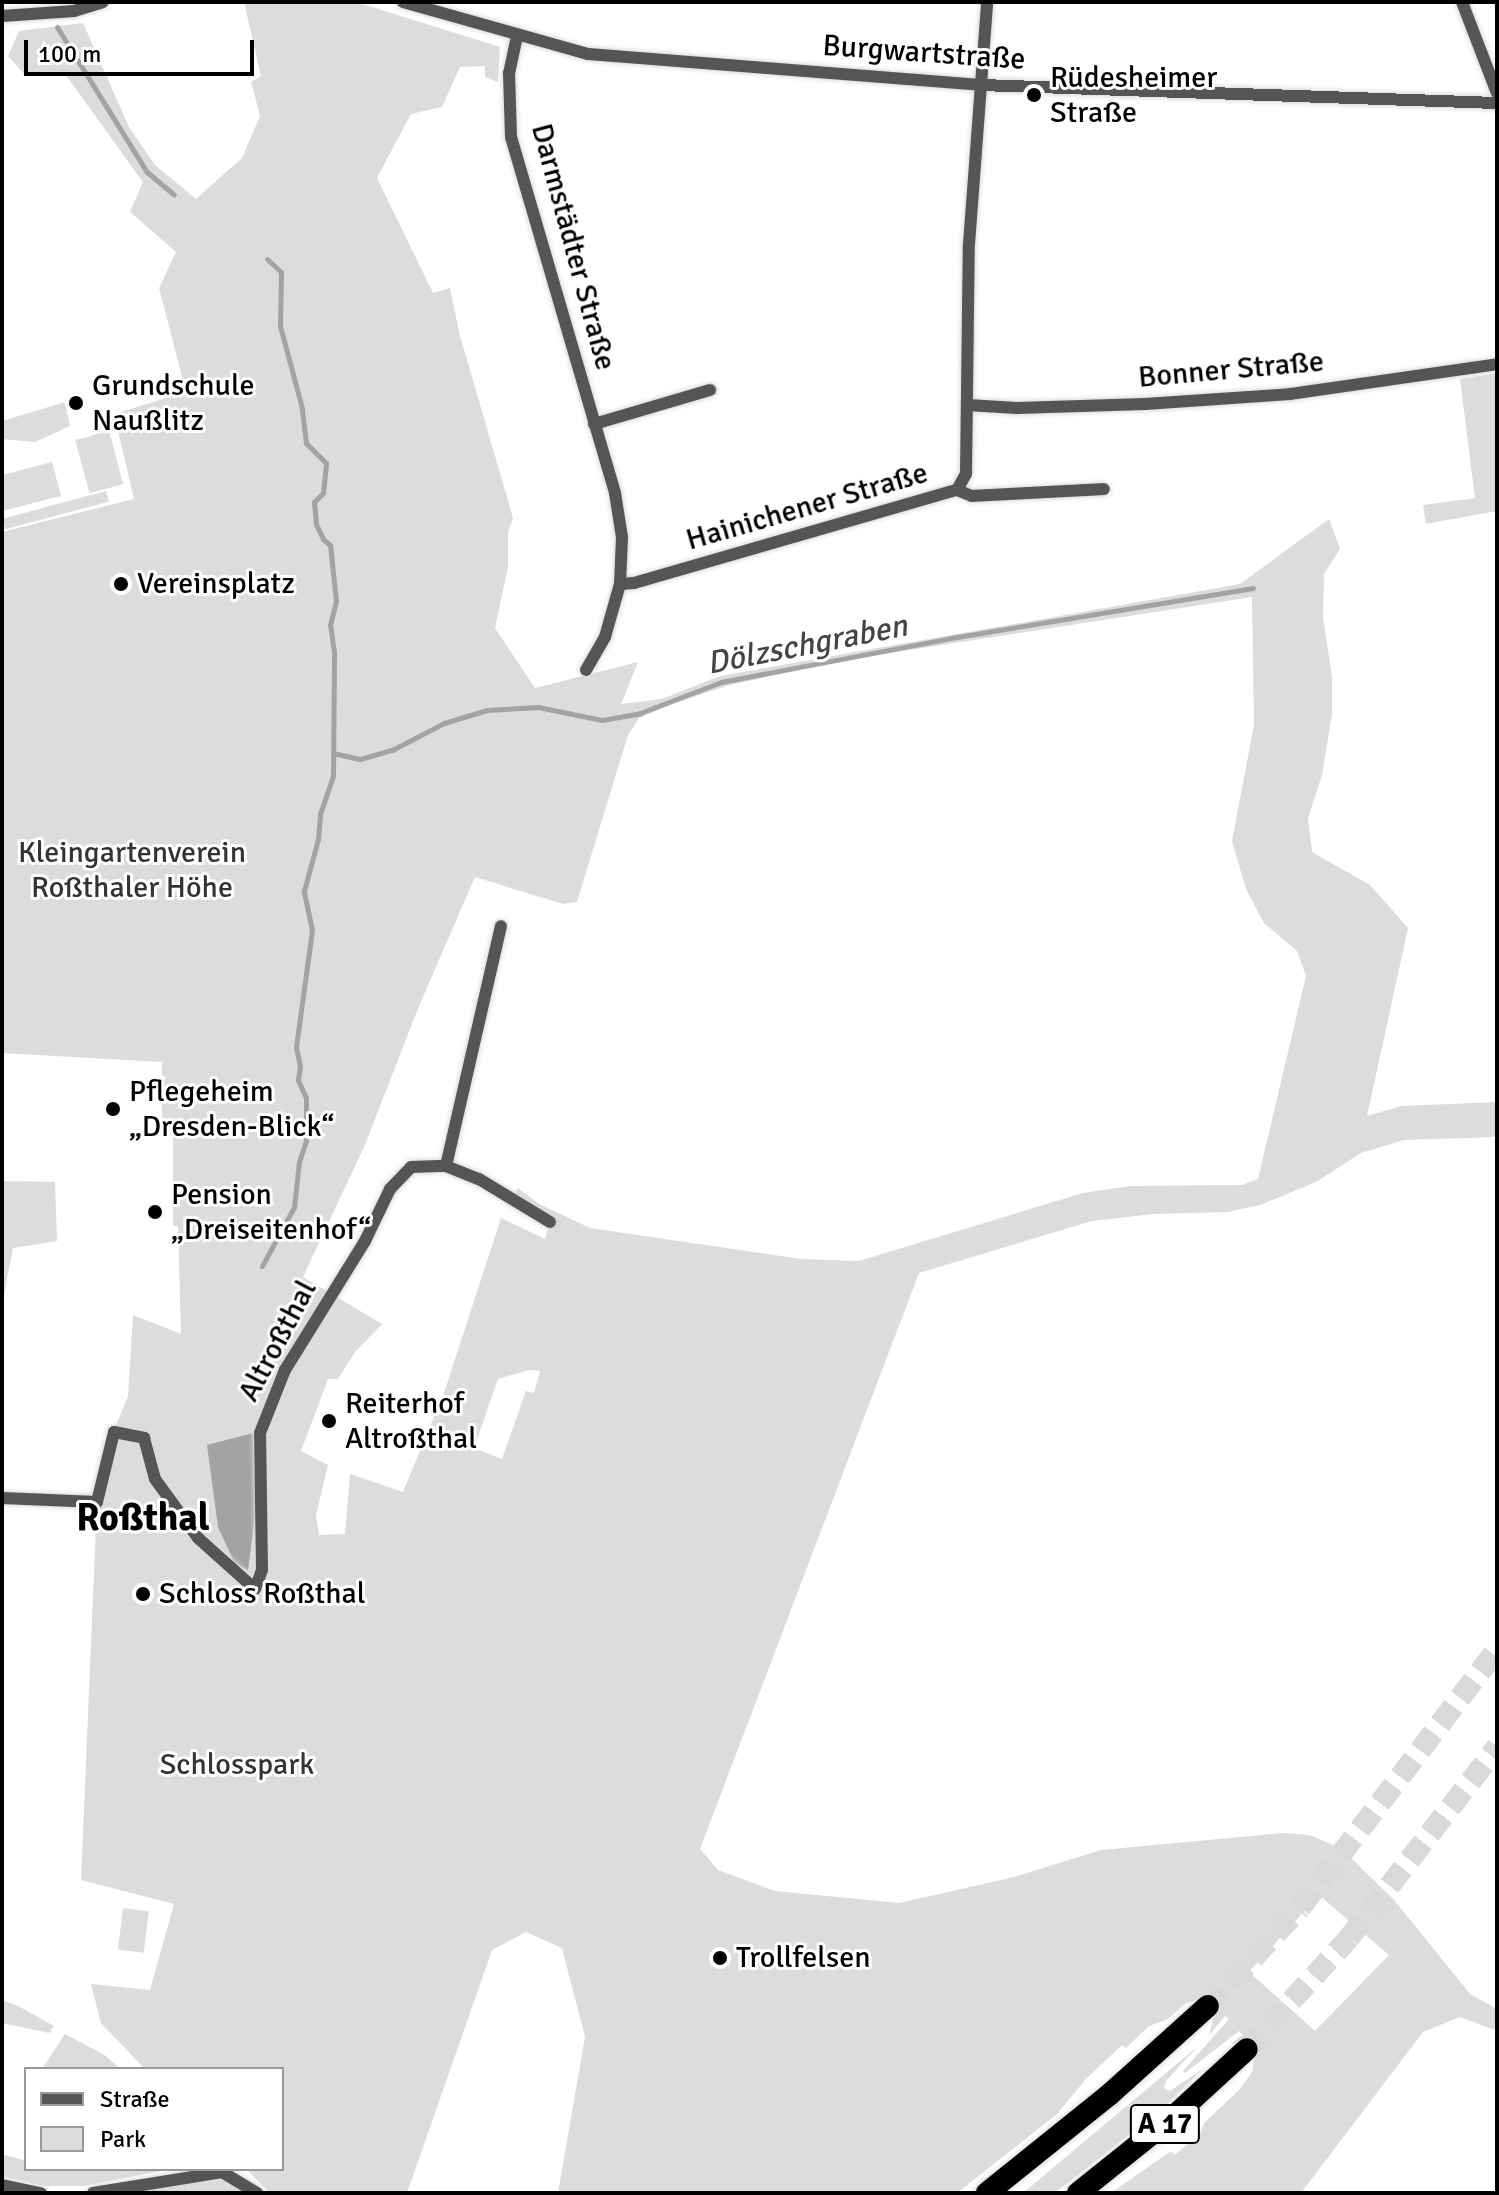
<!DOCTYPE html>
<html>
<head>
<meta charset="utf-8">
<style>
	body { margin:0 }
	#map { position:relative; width:1499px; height:2195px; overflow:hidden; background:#fff; font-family:Signika,sans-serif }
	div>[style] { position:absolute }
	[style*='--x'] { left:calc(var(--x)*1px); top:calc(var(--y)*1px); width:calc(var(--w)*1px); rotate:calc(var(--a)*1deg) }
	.green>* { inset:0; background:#dcdcdc; transform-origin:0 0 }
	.water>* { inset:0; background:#a3a3a3 }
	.stream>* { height:5px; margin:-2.5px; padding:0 2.5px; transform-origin:2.5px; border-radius:2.5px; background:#a3a3a3 }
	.motorway-tunnel>* { height:22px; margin-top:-11px; transform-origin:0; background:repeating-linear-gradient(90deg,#d9d9d9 0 22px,transparent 0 33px) }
	.roads { filter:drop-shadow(0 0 2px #dbdbdb) drop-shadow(0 0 2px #dbdbdb) }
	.minor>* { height:12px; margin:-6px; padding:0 6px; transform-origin:6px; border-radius:6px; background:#555 }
	.motorway>* { height:22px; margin:-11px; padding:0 11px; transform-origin:11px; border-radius:11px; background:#000 }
	.dots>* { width:22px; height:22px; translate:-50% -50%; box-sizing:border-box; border:4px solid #fff; border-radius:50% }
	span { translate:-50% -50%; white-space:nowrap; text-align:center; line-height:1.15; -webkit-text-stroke:6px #fff; paint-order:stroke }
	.shield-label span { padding:2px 6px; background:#fff; border:2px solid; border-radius:6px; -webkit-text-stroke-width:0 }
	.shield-label { font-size:28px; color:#000; font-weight:700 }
	.street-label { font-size:30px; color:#000 }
	.poi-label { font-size:30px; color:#000 }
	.left { translate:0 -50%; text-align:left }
	.park-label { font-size:30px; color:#333 }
	.water-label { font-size:32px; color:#444; font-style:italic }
	.district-label { font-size:38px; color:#000; font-weight:700 }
	.frame { position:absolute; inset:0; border:4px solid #000; pointer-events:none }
	.legend { position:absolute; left:24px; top:2067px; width:260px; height:104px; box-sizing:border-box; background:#fff; border:2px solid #999; margin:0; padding:10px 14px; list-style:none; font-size:24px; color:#000 }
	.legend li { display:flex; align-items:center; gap:16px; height:40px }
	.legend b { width:40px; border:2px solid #999 }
	.scale { position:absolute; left:24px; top:40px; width:230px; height:36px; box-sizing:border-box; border:4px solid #000; border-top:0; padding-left:10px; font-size:24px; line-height:28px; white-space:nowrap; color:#000; -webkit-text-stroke:6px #fff; paint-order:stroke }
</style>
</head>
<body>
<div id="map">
	<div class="green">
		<div style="clip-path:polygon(evenodd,244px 2px,356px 2px,500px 47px,498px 82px,485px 77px,485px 66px,460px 67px,442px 107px,411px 114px,377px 178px,433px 293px,450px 288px,459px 332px,513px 518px,508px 533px,508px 567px,495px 628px,535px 688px,638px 662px,621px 704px,662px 699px,720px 676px,1240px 584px,1329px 519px,1340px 549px,1324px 574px,1323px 617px,1332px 677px,1332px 714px,1322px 775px,1308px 818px,1312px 852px,1370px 885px,1408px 928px,1367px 1116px,1401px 1106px,1497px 1102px,1497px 1137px,1404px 1140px,1361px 1153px,1316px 1182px,1260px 1205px,1228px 1212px,1154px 1214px,1092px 1221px,919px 1273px,700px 1849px,718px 1870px,775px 1891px,899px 1903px,1014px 1877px,1101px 1850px,1284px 1833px,1310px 1835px,1342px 1849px,1395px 1901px,1470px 1994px,1497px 2009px,1497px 2031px,1460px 2017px,1423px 2032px,1301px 2193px,1111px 2193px,1171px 2151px,1175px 2155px,1201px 2132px,1204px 2123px,1240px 2089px,1252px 2072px,1255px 2055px,1232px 2043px,1243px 2035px,1239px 2031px,1185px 2073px,1183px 2071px,1229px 2019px,1225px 2016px,1209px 2035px,1215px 2012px,1199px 2000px,1186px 2003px,1168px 2019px,1149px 2026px,1126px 2048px,1122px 2045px,1086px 2079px,1057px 2114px,957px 2193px,558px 2193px,585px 2037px,562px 1948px,526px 1932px,492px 1950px,407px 2193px,270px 2193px,246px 2169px,282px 2169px,282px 2069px,145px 2069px,101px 2023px,91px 1984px,150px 1990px,174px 1904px,81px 1880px,97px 1502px,107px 1448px,128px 1396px,133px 1315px,181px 1334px,178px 1226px,173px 1226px,173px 1127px,162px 1126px,162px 1062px,2px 1053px,2px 532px,134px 499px,114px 414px,186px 392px,159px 288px,176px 252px,130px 212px,143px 182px,65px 74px,25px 75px,8px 56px,19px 31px,83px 23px,129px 127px,155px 165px,196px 199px,242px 158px,260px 116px,251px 82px,261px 76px,244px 2px,1252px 597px,1254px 725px,1232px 841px,1246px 889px,1264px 923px,1297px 951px,1306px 976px,1258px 1179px,1242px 1185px,1130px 1186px,1083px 1193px,859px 1261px,801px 1259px,590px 1228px,539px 1204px,518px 1188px,512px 1199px,550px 1222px,545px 1239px,501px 1218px,445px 1390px,403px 1492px,350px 1474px,345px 1534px,319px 1535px,316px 1515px,328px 1465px,301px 1451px,328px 1379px,338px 1379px,355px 1352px,382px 1324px,303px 1277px,364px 1147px,419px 1006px,475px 877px,563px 904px,577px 902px,628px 735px,639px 718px,675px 703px,730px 685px,844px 660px,1252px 597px,244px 2px,529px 1370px,540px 1371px,534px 1393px,526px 1391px,502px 1459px,474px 1448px,498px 1379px,529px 1370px,244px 2px,1319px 1895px,1389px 1955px,1315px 2031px,1249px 1972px,1319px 1895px)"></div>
		<div style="clip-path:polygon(1497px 373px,1497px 511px,1426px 524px,1423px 505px,1475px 498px,1460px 379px)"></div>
		<div style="clip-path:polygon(65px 402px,70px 426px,35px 442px,2px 439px,2px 421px)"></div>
		<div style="left:109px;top:431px;width:55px;height:35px;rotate:75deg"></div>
		<div style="clip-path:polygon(52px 462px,61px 496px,2px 511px,2px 475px)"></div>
		<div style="left:106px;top:491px;width:11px;height:107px;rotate:75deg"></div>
		<div style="clip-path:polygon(2px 1181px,55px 1182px,57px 1241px,13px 1248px,2px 1305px)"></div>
		<div style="left:123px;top:1908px;width:26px;height:42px;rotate:7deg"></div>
		<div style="clip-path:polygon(2px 2000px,18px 2006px,54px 2026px,49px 2033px,2px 2023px)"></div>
		<div style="clip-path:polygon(65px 2034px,106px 2056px,120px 2069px,42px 2069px)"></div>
		<div style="clip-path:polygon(1197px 2047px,1166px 2081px,1164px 2088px,1170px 2091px,1204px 2068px,1164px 2107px,1055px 2193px,1023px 2193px)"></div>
		<div style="clip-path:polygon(2px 2154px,26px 2161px,26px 2169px,171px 2169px,84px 2186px,44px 2186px,2px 2176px)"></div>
		<div style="clip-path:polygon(222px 2172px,257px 2193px,93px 2193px)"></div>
	</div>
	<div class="water">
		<div style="clip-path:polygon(253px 1433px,256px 1509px,248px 1570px,235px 1564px,218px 1527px,207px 1445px)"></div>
	</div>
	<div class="stream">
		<div style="--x:57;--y:27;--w:171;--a:58.2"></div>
		<div style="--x:147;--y:172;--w:35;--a:40"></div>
		<div style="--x:333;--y:753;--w:28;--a:13"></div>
		<div style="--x:360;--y:759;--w:33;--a:-16"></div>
		<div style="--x:392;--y:750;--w:59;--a:-27.4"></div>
		<div style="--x:444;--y:723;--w:45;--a:-16.8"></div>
		<div style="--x:487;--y:710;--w:51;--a:-3.4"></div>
		<div style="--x:538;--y:707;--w:65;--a:11.5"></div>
		<div style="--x:602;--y:720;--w:39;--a:-10"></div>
		<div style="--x:640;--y:713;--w:87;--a:-20.9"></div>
		<div style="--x:721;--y:682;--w:234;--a:-10.8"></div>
		<div style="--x:951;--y:638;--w:306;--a:-9.4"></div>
		<div style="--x:262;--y:1266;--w:67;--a:-61.5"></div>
		<div style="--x:294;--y:1207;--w:45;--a:-83.7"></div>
		<div style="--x:299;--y:1162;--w:23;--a:-72"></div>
		<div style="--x:306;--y:1140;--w:42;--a:-90"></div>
		<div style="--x:306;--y:1098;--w:20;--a:-114"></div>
		<div style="--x:298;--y:1080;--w:14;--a:-82"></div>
		<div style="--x:300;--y:1066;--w:19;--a:-102"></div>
		<div style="--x:296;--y:1047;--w:118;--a:-82.2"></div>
		<div style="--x:312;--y:930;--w:40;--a:-102"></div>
		<div style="--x:304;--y:891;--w:54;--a:-74.9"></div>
		<div style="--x:318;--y:839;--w:25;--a:-85"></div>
		<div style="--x:320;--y:814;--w:40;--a:-71.1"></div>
		<div style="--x:333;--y:776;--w:124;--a:-89.5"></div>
		<div style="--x:334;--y:652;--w:27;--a:-98"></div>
		<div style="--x:330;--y:625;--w:25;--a:-76"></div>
		<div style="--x:336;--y:601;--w:56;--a:-96.1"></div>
		<div style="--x:330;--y:545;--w:9;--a:-139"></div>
		<div style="--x:323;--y:539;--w:17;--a:-115"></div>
		<div style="--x:316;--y:524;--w:22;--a:-95"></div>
		<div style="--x:314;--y:502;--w:13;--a:-45"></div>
		<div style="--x:323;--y:493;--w:30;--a:-84"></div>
		<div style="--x:326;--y:463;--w:28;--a:-135"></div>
		<div style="--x:306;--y:443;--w:35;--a:-97"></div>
		<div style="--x:302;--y:408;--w:85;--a:-105"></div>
		<div style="--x:280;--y:326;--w:54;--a:-88.9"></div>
		<div style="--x:281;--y:272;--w:19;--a:-137"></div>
	</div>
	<div class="motorway-tunnel">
		<div style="--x:1208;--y:2006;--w:134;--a:-46.8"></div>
		<div style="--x:1300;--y:1908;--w:325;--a:-52.7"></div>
		<div style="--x:1247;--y:2049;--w:151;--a:-47.4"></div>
		<div style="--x:1349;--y:1938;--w:242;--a:-52.2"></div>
	</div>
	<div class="roads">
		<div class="minor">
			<div style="--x:403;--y:2;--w:192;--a:15.7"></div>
			<div style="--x:588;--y:54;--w:394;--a:4.5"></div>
			<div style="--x:981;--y:85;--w:516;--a:2"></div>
			<div style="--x:1462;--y:2;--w:97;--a:69"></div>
			<div style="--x:2;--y:16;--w:72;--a:-4"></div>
			<div style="--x:74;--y:11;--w:30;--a:-17"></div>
			<div style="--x:517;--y:36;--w:38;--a:102"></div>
			<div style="--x:509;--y:73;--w:64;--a:88.2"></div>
			<div style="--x:511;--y:137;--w:371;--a:73.7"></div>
			<div style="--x:615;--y:493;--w:45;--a:81"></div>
			<div style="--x:622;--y:537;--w:47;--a:92.4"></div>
			<div style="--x:620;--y:584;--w:55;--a:105.8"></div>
			<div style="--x:605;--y:637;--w:38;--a:120"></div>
			<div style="--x:967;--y:405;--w:50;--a:3.4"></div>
			<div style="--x:1017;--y:408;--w:128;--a:-1.8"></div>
			<div style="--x:1145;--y:404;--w:145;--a:-3.9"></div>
			<div style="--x:1290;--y:394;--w:209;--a:-8.2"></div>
			<div style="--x:594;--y:424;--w:121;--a:-16.3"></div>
			<div style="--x:957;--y:490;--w:18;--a:-61"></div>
			<div style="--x:966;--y:474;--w:230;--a:-89.3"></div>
			<div style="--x:969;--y:244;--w:243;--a:-85.7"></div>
			<div style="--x:620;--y:584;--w:14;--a:-4"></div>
			<div style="--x:634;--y:583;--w:336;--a:-16.1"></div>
			<div style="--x:957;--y:490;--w:16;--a:22"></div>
			<div style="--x:972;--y:496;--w:132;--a:-3"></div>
			<div style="--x:446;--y:1166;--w:246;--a:-77.1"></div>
			<div style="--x:2;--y:1498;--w:95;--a:2.4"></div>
			<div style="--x:97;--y:1502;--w:72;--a:-76.3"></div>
			<div style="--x:114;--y:1432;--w:31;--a:11"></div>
			<div style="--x:144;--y:1438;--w:42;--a:75"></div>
			<div style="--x:155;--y:1479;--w:73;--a:53.9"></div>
			<div style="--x:198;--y:1538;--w:76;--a:41.8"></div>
			<div style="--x:255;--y:1589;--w:20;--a:-70"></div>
			<div style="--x:262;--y:1570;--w:137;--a:-90.8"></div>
			<div style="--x:260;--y:1433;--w:68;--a:-68.4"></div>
			<div style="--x:285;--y:1370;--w:152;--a:-58.2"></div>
			<div style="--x:365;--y:1241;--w:58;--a:-64.3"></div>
			<div style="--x:390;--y:1189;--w:30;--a:-46"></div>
			<div style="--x:411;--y:1167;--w:35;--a:-2"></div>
			<div style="--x:446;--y:1166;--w:35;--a:22"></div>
			<div style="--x:479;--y:1179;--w:83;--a:31.2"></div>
			<div style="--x:2;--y:2185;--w:40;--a:12"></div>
			<div style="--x:93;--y:2193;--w:131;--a:-9.2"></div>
			<div style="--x:222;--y:2172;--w:41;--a:31"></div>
		</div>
		<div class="motorway">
			<div style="--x:987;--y:2193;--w:156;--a:-38.8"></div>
			<div style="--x:1109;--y:2095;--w:133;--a:-42"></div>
			<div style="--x:1078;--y:2193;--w:122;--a:-38.7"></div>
			<div style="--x:1173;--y:2117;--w:100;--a:-42.6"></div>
		</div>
	</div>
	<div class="dots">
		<div style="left:1034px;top:95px;background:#000"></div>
		<div style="left:76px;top:403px;background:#000"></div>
		<div style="left:121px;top:584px;background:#000"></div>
		<div style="left:113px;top:1109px;background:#000"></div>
		<div style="left:155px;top:1212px;background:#000"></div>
		<div style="left:329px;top:1421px;background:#000"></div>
		<div style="left:143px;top:1594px;background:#000"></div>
		<div style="left:720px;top:1958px;background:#000"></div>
	</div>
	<div class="shield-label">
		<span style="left:1165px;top:2124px">A 17</span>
	</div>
	<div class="street-label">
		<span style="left:924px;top:53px;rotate:4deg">Burgwartstraße</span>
		<span style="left:573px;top:247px;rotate:75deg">Darmstädter Straße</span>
		<span style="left:1231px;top:370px;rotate:-5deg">Bonner Straße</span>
		<span style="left:807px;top:507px;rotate:-16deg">Hainichener Straße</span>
		<span style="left:278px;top:1341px;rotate:-62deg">Altroßthal</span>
	</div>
	<div class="poi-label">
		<span class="left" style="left:1050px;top:95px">Rüdesheimer<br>Straße</span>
		<span class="left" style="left:92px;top:403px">Grundschule<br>Naußlitz</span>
		<span class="left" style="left:137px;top:584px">Vereinsplatz</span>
		<span class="left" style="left:129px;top:1109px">Pflegeheim<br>„Dresden-Blick“</span>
		<span class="left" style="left:171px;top:1212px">Pension<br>„Dreiseitenhof“</span>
		<span class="left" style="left:345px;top:1421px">Reiterhof<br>Altroßthal</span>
		<span class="left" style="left:159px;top:1594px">Schloss Roßthal</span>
		<span class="left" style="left:736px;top:1958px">Trollfelsen</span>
	</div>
	<div class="park-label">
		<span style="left:132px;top:870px">Kleingartenverein<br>Roßthaler Höhe</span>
		<span style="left:237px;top:1765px">Schlosspark</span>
	</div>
	<div class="water-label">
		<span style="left:807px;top:645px;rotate:-11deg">Dölzschgraben</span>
	</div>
	<div class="district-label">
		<span style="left:143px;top:1518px">Roßthal</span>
	</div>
	<div class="frame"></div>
	<ul class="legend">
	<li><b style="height:10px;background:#555"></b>Straße</li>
	<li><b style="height:22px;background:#dcdcdc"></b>Park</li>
	</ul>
	<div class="scale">100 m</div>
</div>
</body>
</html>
